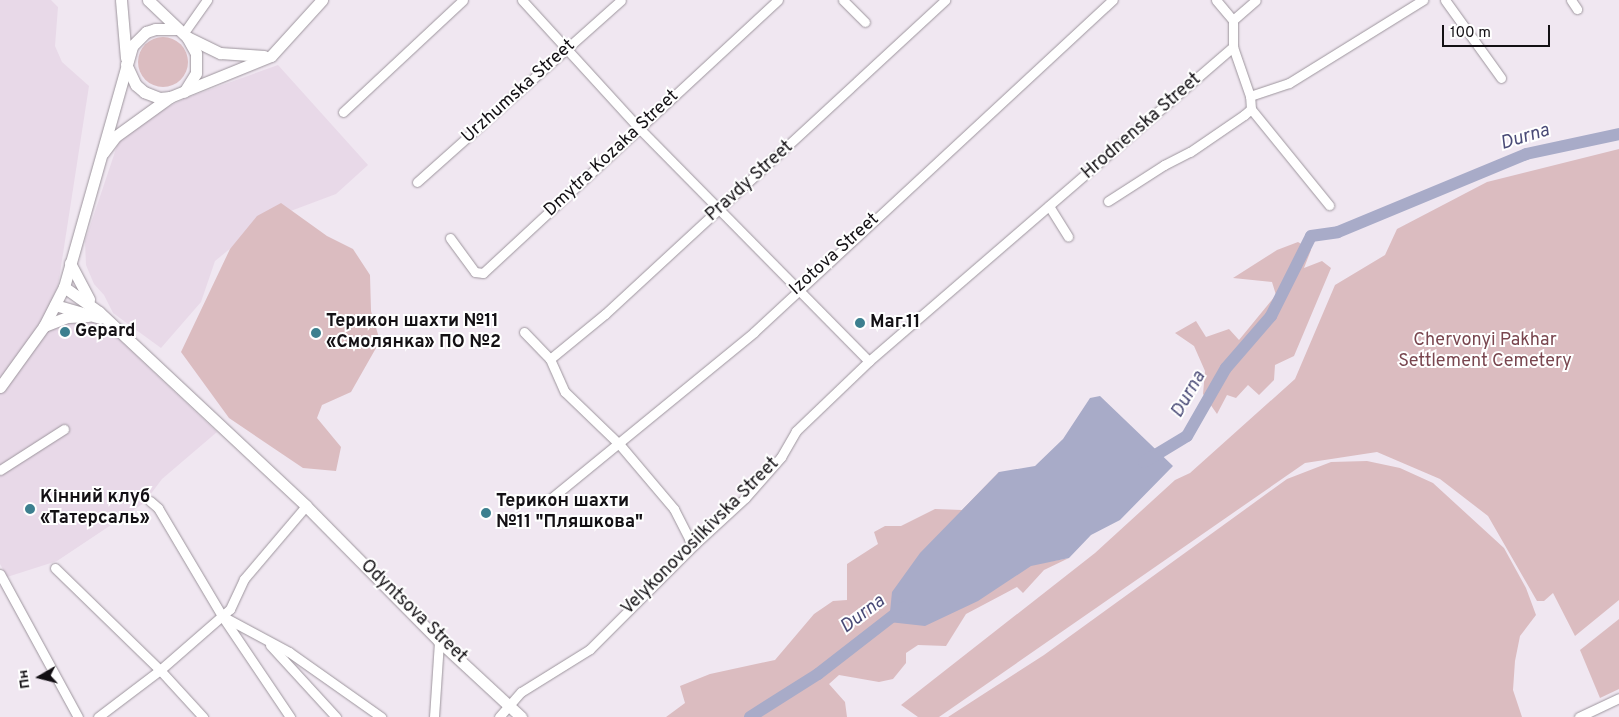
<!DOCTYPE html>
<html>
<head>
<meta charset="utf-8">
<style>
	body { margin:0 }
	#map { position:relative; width:1619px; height:717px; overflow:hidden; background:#f0e7f1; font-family:Overpass,sans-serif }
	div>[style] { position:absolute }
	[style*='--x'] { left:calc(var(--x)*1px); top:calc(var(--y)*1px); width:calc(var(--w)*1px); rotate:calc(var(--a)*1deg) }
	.built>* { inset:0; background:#e8d9e8 }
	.green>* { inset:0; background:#dbbcc0 }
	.round { border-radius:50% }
	.water>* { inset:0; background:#a8abc8 }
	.river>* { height:12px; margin:-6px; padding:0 6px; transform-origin:6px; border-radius:6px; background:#a8abc8 }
	.roads { filter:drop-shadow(0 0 1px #9d959d) drop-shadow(0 0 1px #9d959d) }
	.minor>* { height:9px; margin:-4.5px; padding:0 4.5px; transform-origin:4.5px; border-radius:4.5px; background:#fff }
	.major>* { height:11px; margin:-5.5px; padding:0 5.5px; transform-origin:5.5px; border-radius:5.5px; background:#fff }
	.dots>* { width:14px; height:14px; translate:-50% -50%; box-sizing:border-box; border:2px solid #fff; border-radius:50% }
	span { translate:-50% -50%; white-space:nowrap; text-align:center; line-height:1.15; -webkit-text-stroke:4px #fff; paint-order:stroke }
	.street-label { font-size:18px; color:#131014 }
	.poi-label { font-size:18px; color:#131014; font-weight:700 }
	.left { translate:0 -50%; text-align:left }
	.park-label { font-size:18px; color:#79464f }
	.water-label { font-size:19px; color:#4a4b77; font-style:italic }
	.north { position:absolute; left:15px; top:652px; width:50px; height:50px; -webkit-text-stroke:4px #fff; paint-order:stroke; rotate:262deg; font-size:14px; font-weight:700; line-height:20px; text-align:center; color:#131014 }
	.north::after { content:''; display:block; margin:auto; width:18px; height:22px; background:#131014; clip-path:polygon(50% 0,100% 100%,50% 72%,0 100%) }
	.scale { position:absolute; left:1442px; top:25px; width:108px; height:22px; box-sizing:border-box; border:2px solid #131014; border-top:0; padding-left:6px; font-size:15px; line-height:18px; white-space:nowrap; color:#131014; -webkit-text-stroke:4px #fff; paint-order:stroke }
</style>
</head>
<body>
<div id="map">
	<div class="built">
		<div style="clip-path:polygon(0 0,51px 0,58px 7px,55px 46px,62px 62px,89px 86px,58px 286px,39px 328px,0 382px)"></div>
		<div style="clip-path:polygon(278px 65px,368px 165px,336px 194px,264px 221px,215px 261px,201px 302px,161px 348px,113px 313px,104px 295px,94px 284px,86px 265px,85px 241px,119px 140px,156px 113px,186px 98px)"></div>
		<div style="clip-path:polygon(74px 319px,95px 321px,106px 327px,217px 432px,162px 479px,144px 503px,57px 561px,7px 577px,0 564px,0 393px,46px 331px)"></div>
	</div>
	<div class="green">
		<div class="round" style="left:138px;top:37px;width:50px;height:50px"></div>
		<div style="clip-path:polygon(1619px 149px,1619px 600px,1575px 636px,1553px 593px,1544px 601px,1537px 601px,1488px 516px,1440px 479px,1377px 452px,1305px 463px,939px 717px,918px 717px,901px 705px,1095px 553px,1175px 480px,1190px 473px,1295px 379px,1335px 285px,1385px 255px,1397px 229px,1487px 182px)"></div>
		<div style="clip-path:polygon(281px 203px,327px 236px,353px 249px,370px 275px,371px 311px,380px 341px,351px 392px,322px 405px,317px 418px,341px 447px,336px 471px,303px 468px,229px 418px,181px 352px,230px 249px,257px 216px)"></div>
		<div style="clip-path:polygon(1298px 242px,1311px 250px,1304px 268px,1322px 261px,1331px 268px,1294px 356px,1275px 365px,1274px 380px,1259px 395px,1248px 385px,1236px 398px,1227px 395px,1217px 414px,1203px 394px,1205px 371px,1194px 346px,1175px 333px,1196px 321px,1206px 337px,1229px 329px,1239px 340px,1276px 295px,1272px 282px,1233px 278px,1277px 250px)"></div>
		<div style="clip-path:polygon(1367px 461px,1400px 468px,1433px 483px,1504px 548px,1526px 588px,1536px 615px,1520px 636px,1515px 661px,1513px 690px,1522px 717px,948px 717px,1044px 655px,1287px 479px,1331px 462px)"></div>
		<div style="clip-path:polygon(999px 472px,1030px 565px,1069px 558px,1044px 570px,1023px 593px,1017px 587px,966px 614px,946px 646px,918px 645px,906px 653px,906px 663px,893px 679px,879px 682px,839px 675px,829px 684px,845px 702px,847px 717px,666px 717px,685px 703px,680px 686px,710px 674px,775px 660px,814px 614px,833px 601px,847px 600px,847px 564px,878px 544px,874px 532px,885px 526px,901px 526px,935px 509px,962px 510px)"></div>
		<div style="clip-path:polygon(1619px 619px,1619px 689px,1600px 698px,1580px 650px)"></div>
	</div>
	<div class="water">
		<div style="clip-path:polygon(1100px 396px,1173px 466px,1120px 520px,1091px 535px,1069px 558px,1031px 566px,978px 601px,925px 626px,889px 622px,892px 592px,920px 553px,999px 472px,1035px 466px,1063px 439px,1090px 398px)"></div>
	</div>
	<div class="river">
		<div style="--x:1144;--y:462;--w:50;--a:-31.2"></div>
		<div style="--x:1187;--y:436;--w:78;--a:-60.2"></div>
		<div style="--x:1226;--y:368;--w:69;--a:-49.1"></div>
		<div style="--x:1271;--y:316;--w:89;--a:-63.4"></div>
		<div style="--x:1311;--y:236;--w:27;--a:-8"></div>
		<div style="--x:1338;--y:232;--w:204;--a:-22.5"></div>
		<div style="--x:1526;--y:154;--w:95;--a:-12.1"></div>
		<div style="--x:750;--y:717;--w:80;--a:-32.3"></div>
		<div style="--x:818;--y:674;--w:108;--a:-37.8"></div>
	</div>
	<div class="roads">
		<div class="minor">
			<div style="--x:522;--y:0;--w:173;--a:47.6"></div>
			<div style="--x:639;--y:128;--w:327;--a:45.4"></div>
			<div style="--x:843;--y:0;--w:31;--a:45"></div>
			<div style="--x:1216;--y:0;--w:26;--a:50"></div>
			<div style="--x:1233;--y:20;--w:27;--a:90"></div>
			<div style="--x:1233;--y:47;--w:52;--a:70.9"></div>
			<div style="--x:1445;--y:0;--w:96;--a:54.3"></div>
			<div style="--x:1571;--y:0;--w:11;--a:56"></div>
			<div style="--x:1233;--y:20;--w:30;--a:-41"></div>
			<div style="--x:183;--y:34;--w:42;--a:-54.8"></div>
			<div style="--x:1251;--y:109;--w:124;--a:50.9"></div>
			<div style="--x:343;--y:112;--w:164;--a:-43"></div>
			<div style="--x:417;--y:182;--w:273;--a:-41.7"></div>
			<div style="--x:1108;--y:201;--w:67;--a:-32.7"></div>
			<div style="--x:1164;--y:165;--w:29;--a:-27"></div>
			<div style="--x:1190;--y:152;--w:65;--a:-34.4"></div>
			<div style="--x:1244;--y:115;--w:9;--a:-41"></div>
			<div style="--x:1251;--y:109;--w:13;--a:-94"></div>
			<div style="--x:1250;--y:96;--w:41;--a:-18.4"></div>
			<div style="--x:1289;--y:83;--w:158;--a:-31.8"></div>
			<div style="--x:1049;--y:206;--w:36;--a:58"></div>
			<div style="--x:450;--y:238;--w:42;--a:53.7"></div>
			<div style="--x:475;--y:272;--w:8;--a:7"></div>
			<div style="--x:483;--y:273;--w:402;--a:-42.8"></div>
			<div style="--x:524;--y:332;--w:37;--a:46"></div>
			<div style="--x:550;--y:359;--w:36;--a:66"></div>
			<div style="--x:565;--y:392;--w:76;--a:43.9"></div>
			<div style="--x:620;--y:445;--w:84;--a:49.8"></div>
			<div style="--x:674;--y:509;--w:34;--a:63"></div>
			<div style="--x:689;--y:539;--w:8;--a:40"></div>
			<div style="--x:550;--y:359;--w:71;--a:-39.3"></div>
			<div style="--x:605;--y:314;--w:463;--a:-42.7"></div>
			<div style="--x:0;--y:470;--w:76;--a:-32.6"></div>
			<div style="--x:549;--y:500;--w:265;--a:-39.3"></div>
			<div style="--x:754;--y:332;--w:489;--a:-42.8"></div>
			<div style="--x:150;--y:501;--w:11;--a:41"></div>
			<div style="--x:158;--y:508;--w:126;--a:59.3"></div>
			<div style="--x:222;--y:616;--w:122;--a:56"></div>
			<div style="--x:55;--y:568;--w:146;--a:44.2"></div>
			<div style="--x:160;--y:670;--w:64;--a:47.5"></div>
			<div style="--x:0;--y:574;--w:163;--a:61.4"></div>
			<div style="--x:224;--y:617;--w:74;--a:28.3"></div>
			<div style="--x:289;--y:652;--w:113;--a:35.2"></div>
			<div style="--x:270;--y:645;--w:98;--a:47.5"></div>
			<div style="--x:98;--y:717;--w:78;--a:-37.2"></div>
			<div style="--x:160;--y:670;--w:93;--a:-41.1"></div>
			<div style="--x:230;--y:609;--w:33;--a:-65"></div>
			<div style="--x:244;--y:579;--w:96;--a:-49.7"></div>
			<div style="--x:434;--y:717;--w:76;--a:-86.2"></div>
			<div style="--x:499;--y:717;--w:33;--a:-49"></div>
			<div style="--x:521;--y:692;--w:81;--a:-31.9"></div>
			<div style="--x:590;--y:649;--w:148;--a:-45"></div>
			<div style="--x:695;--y:544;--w:68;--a:-42.6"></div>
			<div style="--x:745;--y:498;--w:55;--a:-48.7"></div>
			<div style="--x:781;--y:457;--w:30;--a:-60"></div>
			<div style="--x:796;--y:431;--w:101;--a:-43.8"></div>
			<div style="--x:869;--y:361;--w:481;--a:-40.8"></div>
			<div style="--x:1579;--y:717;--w:44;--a:-25.4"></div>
		</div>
		<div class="major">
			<div style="--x:121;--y:0;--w:58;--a:85.1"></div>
			<div style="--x:148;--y:0;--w:54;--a:43.5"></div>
			<div style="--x:187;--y:37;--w:18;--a:61"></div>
			<div style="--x:196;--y:53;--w:20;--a:90"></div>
			<div style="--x:196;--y:73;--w:22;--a:122"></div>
			<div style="--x:187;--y:37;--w:37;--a:26"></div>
			<div style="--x:220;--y:53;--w:44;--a:3.9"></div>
			<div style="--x:126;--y:64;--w:23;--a:65"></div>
			<div style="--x:136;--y:85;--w:11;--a:41"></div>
			<div style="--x:144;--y:92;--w:17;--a:21"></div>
			<div style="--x:160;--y:98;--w:10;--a:-6"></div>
			<div style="--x:170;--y:97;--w:109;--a:-22.1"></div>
			<div style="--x:271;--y:56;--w:76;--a:-47.7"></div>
			<div style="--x:103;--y:153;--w:21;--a:-53"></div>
			<div style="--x:116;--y:136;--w:67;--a:-35.8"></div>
			<div style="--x:70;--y:263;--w:41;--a:62.2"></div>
			<div style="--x:64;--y:287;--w:43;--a:35.5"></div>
			<div style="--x:99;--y:312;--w:284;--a:43.1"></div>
			<div style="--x:306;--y:506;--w:190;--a:45.4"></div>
			<div style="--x:439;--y:641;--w:112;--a:42.8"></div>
			<div style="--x:55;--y:305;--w:47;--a:16.1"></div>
			<div style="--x:44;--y:326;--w:26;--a:-21"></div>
			<div style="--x:68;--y:317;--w:20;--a:-3"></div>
			<div style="--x:0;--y:387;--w:75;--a:-54.2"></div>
			<div style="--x:44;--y:326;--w:44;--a:-62.9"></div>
			<div style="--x:64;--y:287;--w:250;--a:-74.2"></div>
			<div style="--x:132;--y:46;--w:20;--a:-45"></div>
			<div style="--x:146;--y:32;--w:9;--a:-18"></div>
			<div style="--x:155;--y:29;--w:22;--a:0"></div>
		</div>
	</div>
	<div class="dots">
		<div style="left:860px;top:323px;background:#3c7f8f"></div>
		<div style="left:65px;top:332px;background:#3c7f8f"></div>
		<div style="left:316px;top:333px;background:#3c7f8f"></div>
		<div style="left:30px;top:509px;background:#3c7f8f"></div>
		<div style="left:486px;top:513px;background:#3c7f8f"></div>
	</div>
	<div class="street-label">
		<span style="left:519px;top:92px;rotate:-42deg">Urzhumska Street</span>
		<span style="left:1142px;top:127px;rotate:-41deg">Hrodnenska Street</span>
		<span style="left:612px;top:154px;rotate:-43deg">Dmytra Kozaka Street</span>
		<span style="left:750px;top:182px;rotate:-42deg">Pravdy Street</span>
		<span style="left:835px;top:255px;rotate:-42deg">Izotova Street</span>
		<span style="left:701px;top:537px;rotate:-45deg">Velykonovosilkivska Street</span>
		<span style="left:413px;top:612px;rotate:44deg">Odyntsova Street</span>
	</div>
	<div class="poi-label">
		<span class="left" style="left:326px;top:333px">Терикон шахти №11<br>«Смолянка» ПО №2</span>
		<span class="left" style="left:870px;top:323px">Маг.11</span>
		<span class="left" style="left:75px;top:332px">Gepard</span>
		<span class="left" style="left:40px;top:509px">Кінний клуб<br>«Татерсаль»</span>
		<span class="left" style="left:496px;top:513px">Терикон шахти<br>№11 "Пляшкова"</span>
	</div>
	<div class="park-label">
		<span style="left:1485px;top:352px">Chervonyi Pakhar<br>Settlement Cemetery</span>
	</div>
	<div class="water-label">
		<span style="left:1525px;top:138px;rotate:-17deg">Durna</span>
		<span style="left:1189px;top:395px;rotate:-60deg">Durna</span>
		<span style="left:863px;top:615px;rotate:-37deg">Durna</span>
	</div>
	<div class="north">Пн</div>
	<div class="scale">100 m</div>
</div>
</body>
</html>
